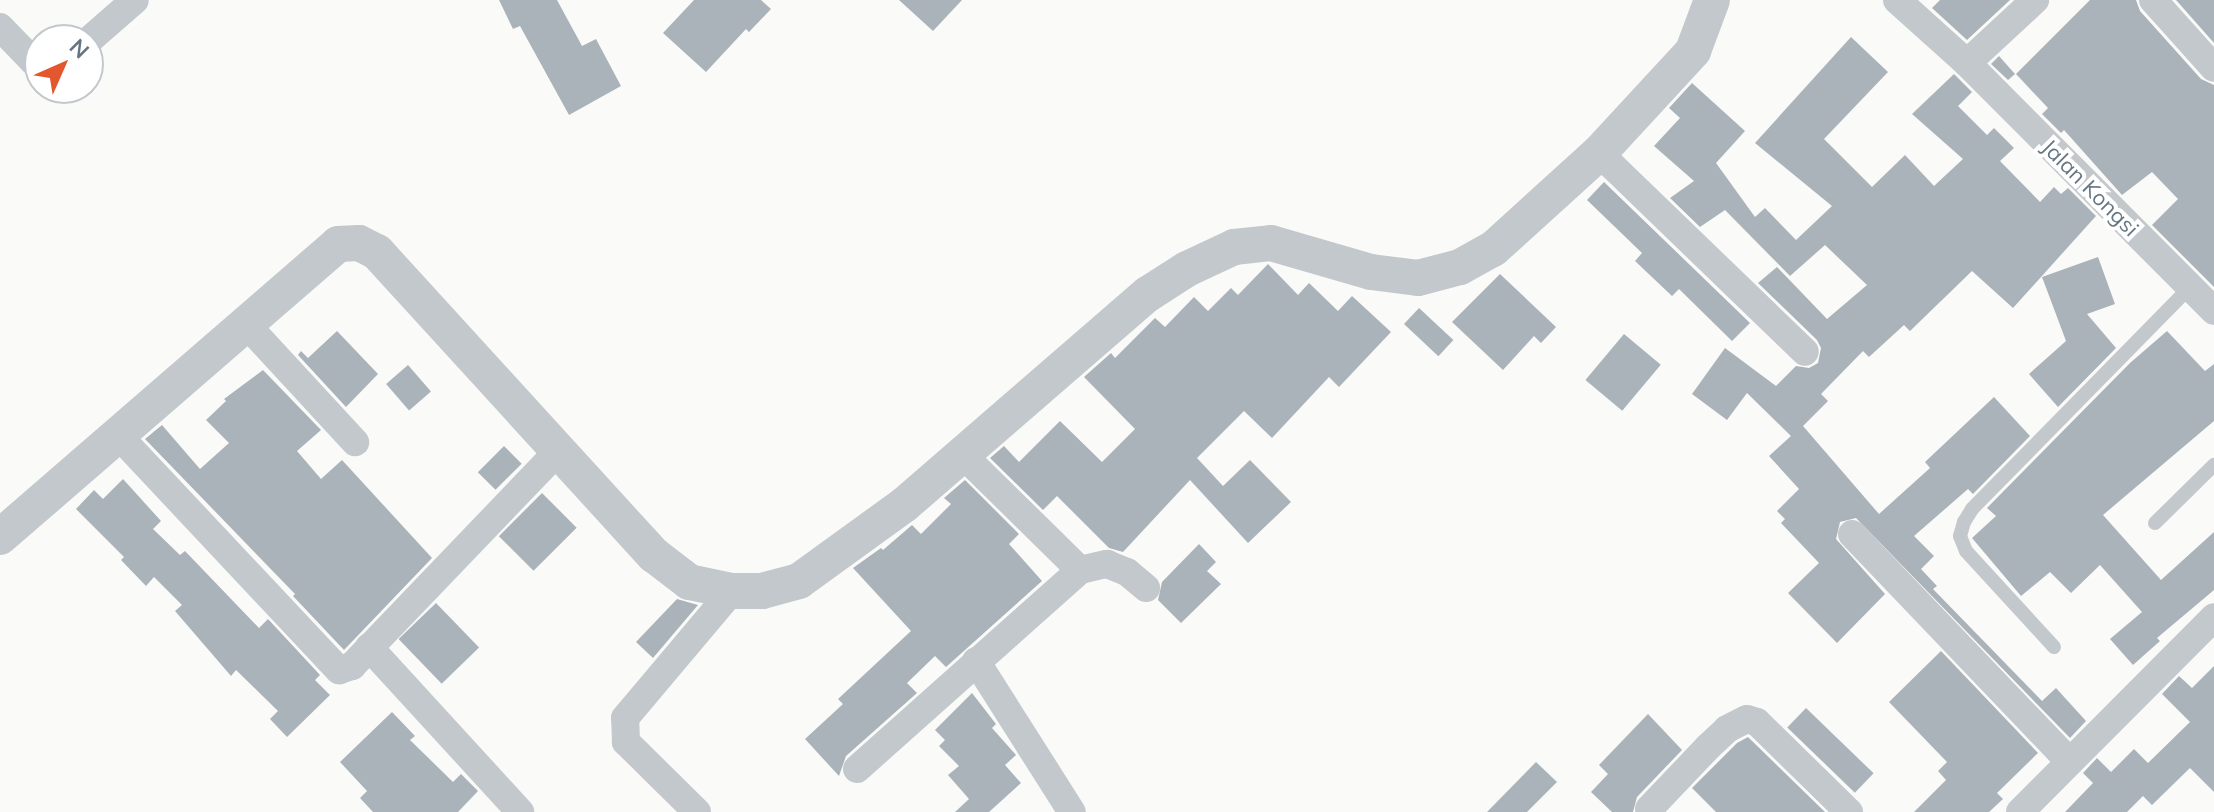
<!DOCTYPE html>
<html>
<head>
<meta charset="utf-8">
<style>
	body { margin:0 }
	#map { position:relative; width:2214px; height:812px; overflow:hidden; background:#fafaf8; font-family:Mulish,sans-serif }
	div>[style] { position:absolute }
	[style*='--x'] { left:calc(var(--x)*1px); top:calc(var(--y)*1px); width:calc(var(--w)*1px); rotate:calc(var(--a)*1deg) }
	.building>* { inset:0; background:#aab3b9; transform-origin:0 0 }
	.service>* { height:14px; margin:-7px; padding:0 7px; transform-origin:7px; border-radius:7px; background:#c3c8cc }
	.minor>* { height:28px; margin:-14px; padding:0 14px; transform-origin:14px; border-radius:14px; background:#c3c8cc }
	.tertiary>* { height:36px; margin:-18px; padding:0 18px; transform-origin:18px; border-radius:18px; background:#c3c8cc }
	span { translate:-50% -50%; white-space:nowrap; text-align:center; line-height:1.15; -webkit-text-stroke:8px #fff; paint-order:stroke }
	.street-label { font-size:22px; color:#657683 }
	.north { position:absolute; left:24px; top:24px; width:80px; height:80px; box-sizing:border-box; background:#fff; border:2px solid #c1c8cd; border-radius:50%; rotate:45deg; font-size:22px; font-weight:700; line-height:32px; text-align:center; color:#657683 }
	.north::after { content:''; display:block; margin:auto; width:28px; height:36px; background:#e4572e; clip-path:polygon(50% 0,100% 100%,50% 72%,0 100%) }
</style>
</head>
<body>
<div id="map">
	<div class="building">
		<div style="clip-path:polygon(499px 0,557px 0,582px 46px,596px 39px,621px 86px,569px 115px,520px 26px,513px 29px)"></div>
		<div style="clip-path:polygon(694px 0,761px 0,771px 9px,749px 32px,746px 29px,706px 72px,663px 33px)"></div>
		<div style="clip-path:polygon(899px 0,962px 0,933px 31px)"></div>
		<div style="clip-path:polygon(1940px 0,2010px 0,1967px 40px,1932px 8px)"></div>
		<div style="clip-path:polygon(2090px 0,2136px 0,2140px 11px,2201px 79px,2214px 85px,2214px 287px,2152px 225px,2178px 199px,2152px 172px,2122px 195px,2064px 130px,2061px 133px,2042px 114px,2048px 108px,2016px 74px)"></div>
		<div style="clip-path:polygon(2176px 0,2214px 0,2214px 43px)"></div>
		<div style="clip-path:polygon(1851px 37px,1888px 72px,1824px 139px,1872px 187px,1905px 155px,1934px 186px,1963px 159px,1912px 114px,1954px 74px,1972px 92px,1958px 106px,1987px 135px,1994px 128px,2014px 148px,2000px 161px,2040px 202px,2054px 187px,2061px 194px,2068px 188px,2096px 216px,2013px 308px,1972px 271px,1910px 331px,1904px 325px,1869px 357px,1863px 351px,1821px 394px,1828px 401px,1803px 426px,1879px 514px,1930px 468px,1925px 462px,1994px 397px,2030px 436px,1973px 494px,1968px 489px,1914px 536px,1934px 556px,1921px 569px,1937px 586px,1933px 589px,2042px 701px,2056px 688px,2086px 721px,2070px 738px,1856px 518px,1840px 522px,1836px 539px,1885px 594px,1837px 643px,1788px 593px,1819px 563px,1781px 523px,1785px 519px,1777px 511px,1799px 489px,1769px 456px,1791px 436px,1747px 393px,1727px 420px,1692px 394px,1725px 348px,1776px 386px,1796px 366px,1809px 368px,1818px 363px,1821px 348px,1817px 340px,1758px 283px,1777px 267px,1827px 319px,1867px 285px,1825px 245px,1790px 276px,1725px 210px,1700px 227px,1670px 198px,1694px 181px,1654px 146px,1680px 118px,1669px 108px,1692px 83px,1745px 131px,1716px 163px,1755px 217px,1765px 208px,1796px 240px,1832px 206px,1755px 143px)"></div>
		<div style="clip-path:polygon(1999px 56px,2015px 74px,2008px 80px,1991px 64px)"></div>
		<div style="clip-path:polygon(1604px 182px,1750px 323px,1732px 341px,1679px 289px,1672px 296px,1635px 261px,1642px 253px,1587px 200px)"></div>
		<div style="clip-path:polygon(2098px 257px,2115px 304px,2087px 314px,2116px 348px,2058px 407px,2029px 374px,2066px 341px,2042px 277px)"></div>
		<div style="clip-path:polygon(1268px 264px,1298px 295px,1309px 283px,1338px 311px,1352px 296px,1391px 332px,1339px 387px,1329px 377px,1272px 438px,1244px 411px,1197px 458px,1223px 486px,1250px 460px,1291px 502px,1248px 543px,1190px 480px,1123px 552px,1109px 548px,1057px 496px,1043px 510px,990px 458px,1004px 446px,1019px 462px,1060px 421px,1102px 462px,1135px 429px,1084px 377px,1111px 353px,1115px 358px,1155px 318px,1165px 327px,1194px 297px,1208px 311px,1231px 288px,1238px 295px)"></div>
		<div style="clip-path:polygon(1500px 274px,1556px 327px,1541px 343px,1534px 336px,1503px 370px,1452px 322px)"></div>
		<div style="left:1419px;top:308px;width:47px;height:22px;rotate:43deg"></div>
		<div style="clip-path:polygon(337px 331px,378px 374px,346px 407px,298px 355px,301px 351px,308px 358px)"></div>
		<div style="clip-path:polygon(2167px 331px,2205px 371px,2214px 364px,2214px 421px,2103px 515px,2161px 580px,2214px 532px,2214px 590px,2157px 638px,2160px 641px,2133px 665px,2110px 639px,2142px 612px,2100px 565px,2071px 593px,2050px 572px,2021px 596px,1972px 538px,1996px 516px,1987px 508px,2130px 363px)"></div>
		<div style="left:1624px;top:334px;width:48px;height:60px;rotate:40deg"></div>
		<div style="left:408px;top:365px;width:35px;height:29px;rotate:49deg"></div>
		<div style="clip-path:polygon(263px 370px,321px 430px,297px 451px,321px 479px,342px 460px,432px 558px,344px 650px,293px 596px,295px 594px,145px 439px,162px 425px,200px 469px,229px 443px,206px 420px,226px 401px,224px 399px)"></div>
		<div style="left:504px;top:446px;width:25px;height:37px;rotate:45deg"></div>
		<div style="clip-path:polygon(123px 479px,161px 521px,153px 529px,180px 555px,185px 551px,259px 628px,268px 619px,320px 675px,315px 680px,330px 695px,287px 737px,270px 719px,278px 711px,236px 670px,231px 676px,175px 611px,182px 605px,154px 577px,146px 586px,121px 560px,124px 557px,76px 509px,94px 490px,103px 499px)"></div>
		<div style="clip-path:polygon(965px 480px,1019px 534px,1009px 544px,1042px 581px,946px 667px,935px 656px,907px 683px,917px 693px,846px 756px,839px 776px,805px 739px,843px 704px,838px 699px,911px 631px,853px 568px,881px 548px,883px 550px,912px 525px,921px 534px,951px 504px,944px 498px)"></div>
		<div style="left:542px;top:493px;width:49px;height:61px;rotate:45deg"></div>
		<div style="clip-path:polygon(1199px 544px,1216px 562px,1207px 571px,1221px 584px,1181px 623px,1158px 600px,1162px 582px)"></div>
		<div style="clip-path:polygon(677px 599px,698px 605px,653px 658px,636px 642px)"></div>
		<div style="left:436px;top:603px;width:62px;height:52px;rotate:46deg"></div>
		<div style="clip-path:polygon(1941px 651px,2038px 753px,1997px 793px,2003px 799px,1989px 812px,1914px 812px,1946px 780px,1938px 771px,1947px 762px,1889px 702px)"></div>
		<div style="clip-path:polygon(2214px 666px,2214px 792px,2190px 768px,2152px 805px,2143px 796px,2127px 812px,2065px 812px,2093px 783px,2083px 773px,2097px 758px,2111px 772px,2134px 749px,2148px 763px,2190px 722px,2162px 694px,2179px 676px,2192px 688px)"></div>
		<div style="clip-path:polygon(972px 693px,996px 724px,992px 728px,1016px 755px,1005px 765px,1021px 783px,989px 812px,955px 812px,969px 799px,948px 775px,959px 766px,939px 746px,945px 740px,935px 730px)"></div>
		<div style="left:1806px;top:708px;width:94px;height:27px;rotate:44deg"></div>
		<div style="clip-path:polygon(392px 712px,415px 736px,410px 740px,453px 782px,461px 774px,478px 791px,458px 812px,373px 812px,360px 798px,367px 791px,340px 762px)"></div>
		<div style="clip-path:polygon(1648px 714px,1682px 750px,1637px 797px,1633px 812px,1612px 812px,1591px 792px,1608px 774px,1599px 765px)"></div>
		<div style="clip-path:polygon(1748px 737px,1825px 812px,1716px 812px,1692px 788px,1737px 743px)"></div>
		<div style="clip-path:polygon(1536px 762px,1557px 782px,1527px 812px,1487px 812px)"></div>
	</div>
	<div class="service">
		<div style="--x:2155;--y:523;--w:83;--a:-44.5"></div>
		<div style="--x:2054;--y:647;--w:130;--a:-132.5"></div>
		<div style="--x:1966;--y:551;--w:16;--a:-112"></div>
		<div style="--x:1960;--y:536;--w:15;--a:-74"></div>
		<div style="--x:1964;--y:522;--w:15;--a:-58"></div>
		<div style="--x:1972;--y:509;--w:310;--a:-45.5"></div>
	</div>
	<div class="minor">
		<div style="--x:1897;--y:0;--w:94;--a:42"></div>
		<div style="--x:1967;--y:63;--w:350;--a:45.1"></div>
		<div style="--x:2153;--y:0;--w:91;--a:48.1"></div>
		<div style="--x:0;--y:27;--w:47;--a:45.9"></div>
		<div style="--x:33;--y:61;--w:7;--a:16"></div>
		<div style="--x:88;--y:41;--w:62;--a:-41.1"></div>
		<div style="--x:1967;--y:63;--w:93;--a:-42.8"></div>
		<div style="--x:1599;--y:153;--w:286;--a:44"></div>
		<div style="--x:246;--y:324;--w:161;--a:47.3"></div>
		<div style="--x:118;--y:435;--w:323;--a:46.8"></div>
		<div style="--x:339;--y:670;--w:14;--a:-17"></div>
		<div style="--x:352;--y:666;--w:299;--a:-46.2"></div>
		<div style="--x:963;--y:455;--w:164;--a:44.5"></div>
		<div style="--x:1852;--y:534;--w:314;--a:46.3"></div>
		<div style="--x:369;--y:647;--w:224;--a:47.5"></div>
		<div style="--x:976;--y:661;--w:179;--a:57.6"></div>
		<div style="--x:857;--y:769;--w:299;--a:-41.7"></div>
		<div style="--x:1080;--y:570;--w:28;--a:-13"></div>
		<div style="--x:1107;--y:564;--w:22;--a:22"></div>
		<div style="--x:1127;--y:572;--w:25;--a:40"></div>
		<div style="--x:1649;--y:809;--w:86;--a:-46.4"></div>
		<div style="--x:1708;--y:747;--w:26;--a:-43"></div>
		<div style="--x:1727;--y:729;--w:22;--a:-27"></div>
		<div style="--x:1747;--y:719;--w:10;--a:17"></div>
		<div style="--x:1757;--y:722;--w:129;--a:44.4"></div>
		<div style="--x:697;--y:812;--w:100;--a:-135.4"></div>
		<div style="--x:626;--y:742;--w:24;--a:-92"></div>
		<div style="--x:625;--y:718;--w:166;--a:-49.9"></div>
		<div style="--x:2020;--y:812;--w:275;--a:-45.1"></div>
	</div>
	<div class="tertiary">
		<div style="--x:0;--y:537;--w:447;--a:-40.9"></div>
		<div style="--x:338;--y:244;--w:21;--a:-3"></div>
		<div style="--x:359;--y:243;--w:20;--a:27"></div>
		<div style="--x:377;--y:252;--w:411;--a:47.6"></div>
		<div style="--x:654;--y:555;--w:44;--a:37.6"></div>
		<div style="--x:689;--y:582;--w:44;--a:11.8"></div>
		<div style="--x:732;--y:591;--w:30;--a:0"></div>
		<div style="--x:762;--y:591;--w:38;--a:-15"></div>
		<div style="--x:799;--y:581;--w:130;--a:-35.9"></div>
		<div style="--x:904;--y:505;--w:323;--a:-40.9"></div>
		<div style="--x:1148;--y:294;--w:46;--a:-32.7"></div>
		<div style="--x:1187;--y:269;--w:52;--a:-25.1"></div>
		<div style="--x:1234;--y:247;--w:37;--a:-6"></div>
		<div style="--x:1271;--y:243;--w:104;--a:16.2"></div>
		<div style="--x:1371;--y:272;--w:47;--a:7.3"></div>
		<div style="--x:1418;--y:278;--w:43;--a:-14.7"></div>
		<div style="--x:1460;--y:267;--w:38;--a:-29"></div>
		<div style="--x:1493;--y:249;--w:143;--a:-42.2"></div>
		<div style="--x:1599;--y:153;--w:139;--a:-47.3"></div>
		<div style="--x:1693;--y:51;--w:54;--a:-69.6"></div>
	</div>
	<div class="street-label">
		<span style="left:2090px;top:188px;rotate:45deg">Jalan Kongsi</span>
	</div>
	<div class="north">N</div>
</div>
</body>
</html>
